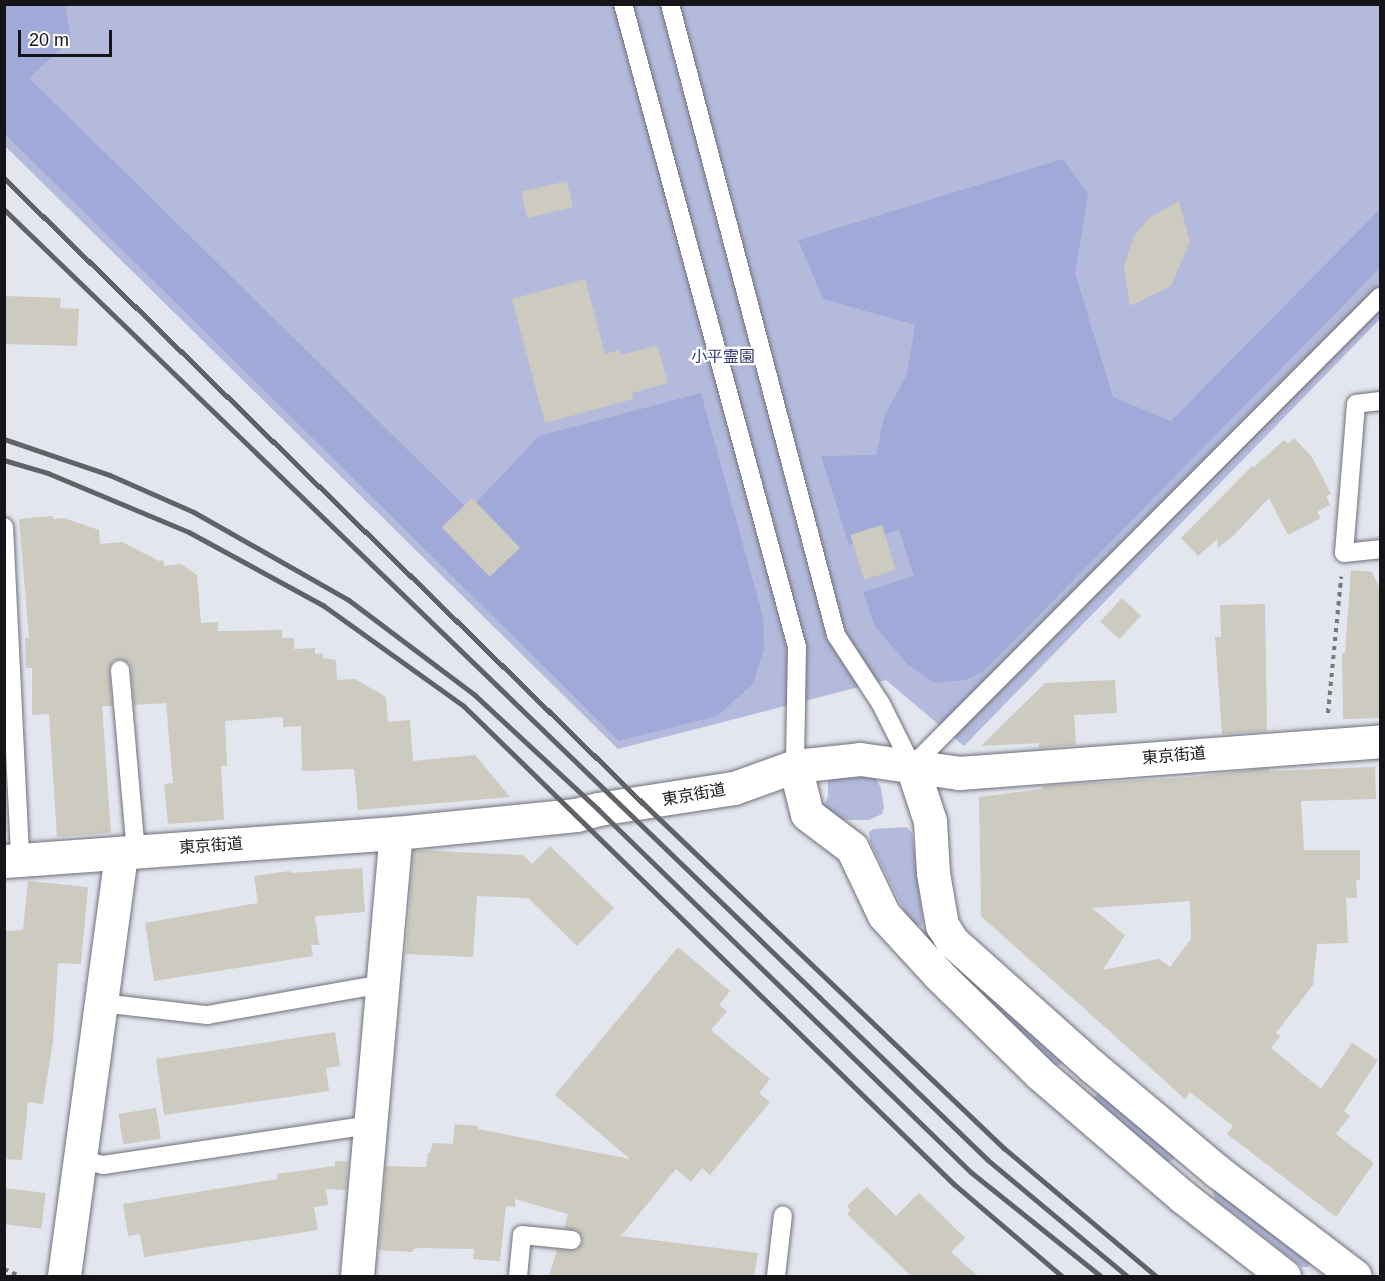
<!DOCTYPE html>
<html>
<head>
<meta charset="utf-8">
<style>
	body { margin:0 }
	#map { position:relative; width:1385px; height:1281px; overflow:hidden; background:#e3e5ef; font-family:Arial,"Noto Sans JP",sans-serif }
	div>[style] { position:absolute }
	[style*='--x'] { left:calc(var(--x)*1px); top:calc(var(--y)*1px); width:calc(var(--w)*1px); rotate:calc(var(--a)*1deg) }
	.green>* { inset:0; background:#b4badb }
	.forest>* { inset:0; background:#a1a9d9 }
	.building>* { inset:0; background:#cdcac0; transform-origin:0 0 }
	.path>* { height:4px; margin-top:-2px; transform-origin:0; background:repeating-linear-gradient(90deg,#77787e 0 4.5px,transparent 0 9px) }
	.roads { filter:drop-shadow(0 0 2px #6f717a) drop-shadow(0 0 2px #6f717a) }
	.lane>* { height:18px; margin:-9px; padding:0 9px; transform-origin:9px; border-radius:9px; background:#fff }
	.street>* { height:33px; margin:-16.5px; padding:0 16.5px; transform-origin:16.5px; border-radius:16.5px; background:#fff }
	.secondary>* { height:33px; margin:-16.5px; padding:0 16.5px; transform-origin:16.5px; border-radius:16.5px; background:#fff }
	.rail>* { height:4.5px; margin:-2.25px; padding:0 2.25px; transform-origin:2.25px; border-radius:2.25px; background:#616268 }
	span { translate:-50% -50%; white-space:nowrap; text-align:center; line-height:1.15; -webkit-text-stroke:4.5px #fff; paint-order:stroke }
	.park-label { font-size:16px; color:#333772 }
	.street-label { font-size:16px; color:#151519 }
	.frame { position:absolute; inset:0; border:6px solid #151519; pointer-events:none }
	.scale { position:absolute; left:18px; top:30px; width:94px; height:27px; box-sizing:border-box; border:3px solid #151519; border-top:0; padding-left:8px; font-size:18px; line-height:21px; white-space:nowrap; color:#151519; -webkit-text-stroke:4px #fff; paint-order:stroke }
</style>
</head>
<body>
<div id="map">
	<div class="green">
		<div style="clip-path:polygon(4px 5px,1380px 5px,1380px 319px,964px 746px,886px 680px,618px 749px,5px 146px)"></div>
		<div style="clip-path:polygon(862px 773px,876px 779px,881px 788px,884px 808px,882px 814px,869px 820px,839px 820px,823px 809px,828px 796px,828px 779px,832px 774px)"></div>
		<div style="clip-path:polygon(907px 827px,912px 833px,923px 922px,921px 926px,910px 923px,870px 841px,869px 832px,873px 829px)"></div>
		<div style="clip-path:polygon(985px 991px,1065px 1060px,1059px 1065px,1051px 1066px,981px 996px)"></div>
		<div style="clip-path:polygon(1099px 1092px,1175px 1157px,1171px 1161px,1162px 1163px,1095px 1104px,1094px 1098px)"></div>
		<div style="clip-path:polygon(1216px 1188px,1311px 1262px,1308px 1267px,1302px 1267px,1215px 1199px,1213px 1192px)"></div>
	</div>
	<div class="forest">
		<div style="clip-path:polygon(4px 5px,65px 5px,71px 39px,29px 78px,469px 510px,539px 436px,701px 393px,763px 617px,764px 649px,753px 684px,717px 716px,619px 741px,5px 134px)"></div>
		<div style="clip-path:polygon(1063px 159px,1088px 194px,1075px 273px,1113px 397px,1171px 421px,1380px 209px,1380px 268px,984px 671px,965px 680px,935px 683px,908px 665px,875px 626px,863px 592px,914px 576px,899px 530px,849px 545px,821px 456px,876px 455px,884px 417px,907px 374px,915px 325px,823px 299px,798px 240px)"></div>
	</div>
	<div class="building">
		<div style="left:567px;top:181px;width:27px;height:47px;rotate:77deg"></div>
		<div style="clip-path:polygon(1179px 201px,1190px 242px,1171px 286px,1130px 306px,1124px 266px,1134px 236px,1150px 217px)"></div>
		<div style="clip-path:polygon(585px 279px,605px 354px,620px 350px,621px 355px,657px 345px,668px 383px,632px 393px,633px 399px,545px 423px,512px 299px)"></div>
		<div style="clip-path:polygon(4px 296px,61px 298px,60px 308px,79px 309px,77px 346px,4px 344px)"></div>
		<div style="clip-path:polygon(1294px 438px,1312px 457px,1331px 494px,1326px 496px,1330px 505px,1317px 512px,1321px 518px,1288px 535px,1269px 498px,1234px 535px,1218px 548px,1217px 539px,1198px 556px,1181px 538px,1252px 466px,1254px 467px,1284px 440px,1288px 444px)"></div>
		<div style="left:472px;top:498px;width:69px;height:42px;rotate:46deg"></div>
		<div style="clip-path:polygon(53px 516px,53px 519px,64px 518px,99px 530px,100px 544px,122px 542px,159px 561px,163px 560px,164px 566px,181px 564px,197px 575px,201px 623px,218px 622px,218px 631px,282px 630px,282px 638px,294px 638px,294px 649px,315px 648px,315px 654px,323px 653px,323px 658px,336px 660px,337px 680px,355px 679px,386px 697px,388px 722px,410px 720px,413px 761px,475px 755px,510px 797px,358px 810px,354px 769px,302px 771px,301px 726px,283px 727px,283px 717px,225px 721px,227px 766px,221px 766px,224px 820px,168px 824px,164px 784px,173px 783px,166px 703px,134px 705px,131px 668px,129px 663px,120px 659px,113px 661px,109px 670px,112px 706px,102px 706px,111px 833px,57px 837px,49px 714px,32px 715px,32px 668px,26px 668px,25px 638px,29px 638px,19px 519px)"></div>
		<div style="left:882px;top:525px;width:47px;height:33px;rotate:73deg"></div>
		<div style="clip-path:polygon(1351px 570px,1372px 572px,1380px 589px,1380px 718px,1343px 719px,1342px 653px,1345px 653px)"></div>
		<div style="left:1122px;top:598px;width:26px;height:32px;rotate:43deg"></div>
		<div style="clip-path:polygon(1265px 604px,1267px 731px,1222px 734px,1215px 637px,1221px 637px,1220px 605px)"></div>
		<div style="clip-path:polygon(1115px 680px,1117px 713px,1074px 715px,1076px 745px,1039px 748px,1039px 743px,981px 746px,1045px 683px)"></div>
		<div style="clip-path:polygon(evenodd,1375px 767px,1376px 799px,1301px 801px,1304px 850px,1360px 850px,1360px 880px,1356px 880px,1357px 898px,1346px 898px,1348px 943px,1317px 944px,1313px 985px,1276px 1033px,1280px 1036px,1271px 1048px,1321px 1089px,1352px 1043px,1378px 1060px,1344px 1111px,1350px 1116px,1336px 1134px,1374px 1163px,1336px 1217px,1227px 1134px,1233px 1126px,1190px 1092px,1185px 1099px,981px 916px,979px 797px,1042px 789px,1042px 786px,1192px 777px,1269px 768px,1269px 771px,1375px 767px,1190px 901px,1191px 939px,1170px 967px,1159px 959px,1103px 970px,1125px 935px,1092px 908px,1190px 901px)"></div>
		<div style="clip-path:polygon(550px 846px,614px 908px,577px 946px,528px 898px,477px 896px,473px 957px,406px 954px,413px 850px,523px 855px,532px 864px)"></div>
		<div style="clip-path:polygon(362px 868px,365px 912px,315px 916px,319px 945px,311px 945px,313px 956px,154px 981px,145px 923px,258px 903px,254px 876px,290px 871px,291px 873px)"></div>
		<div style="clip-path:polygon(28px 881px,88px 887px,81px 964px,58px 963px,53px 1041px,43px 1104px,28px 1102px,22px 1160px,4px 1159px,4px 931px,23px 930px)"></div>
		<div style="clip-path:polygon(678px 947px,730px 991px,719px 1005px,727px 1011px,711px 1030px,770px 1079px,759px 1093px,770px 1102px,710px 1175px,702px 1168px,691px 1182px,676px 1169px,621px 1236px,758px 1253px,754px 1276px,549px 1276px,557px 1250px,577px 1250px,583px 1242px,582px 1236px,578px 1231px,564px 1228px,568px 1214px,515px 1199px,515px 1207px,506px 1206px,500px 1261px,473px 1259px,474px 1249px,421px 1248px,413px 1249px,413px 1252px,379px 1250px,386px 1166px,426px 1167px,428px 1153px,430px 1153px,433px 1143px,453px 1144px,455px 1124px,478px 1126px,478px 1129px,630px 1159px,555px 1095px)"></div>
		<div style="clip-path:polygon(335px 1032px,340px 1066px,326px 1068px,329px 1091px,164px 1115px,156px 1059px)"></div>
		<div style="left:156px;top:1108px;width:31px;height:38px;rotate:81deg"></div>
		<div style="clip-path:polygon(335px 1161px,348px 1162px,346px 1190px,326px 1189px,328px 1205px,314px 1207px,318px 1230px,144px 1257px,140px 1234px,128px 1236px,123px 1204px,277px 1179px,277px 1174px,335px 1166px)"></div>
		<div style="clip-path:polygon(867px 1187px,896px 1216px,919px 1193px,965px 1238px,951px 1252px,978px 1276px,911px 1276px,847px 1214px,850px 1210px,847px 1206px)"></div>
		<div style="left:4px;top:1188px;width:42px;height:36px;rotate:7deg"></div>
	</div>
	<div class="path">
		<div style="--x:1328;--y:713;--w:137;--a:-84.5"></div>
		<div style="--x:4;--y:1269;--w:17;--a:24"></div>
	</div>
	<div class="roads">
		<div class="lane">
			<div style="--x:623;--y:4;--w:666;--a:74.86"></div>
			<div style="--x:797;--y:647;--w:119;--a:91"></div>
			<div style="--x:670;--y:4;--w:652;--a:75.26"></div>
			<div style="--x:836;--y:635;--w:82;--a:56.9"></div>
			<div style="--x:881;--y:704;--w:69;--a:63.4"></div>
			<div style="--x:912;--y:766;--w:663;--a:-45.06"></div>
			<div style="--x:1380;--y:401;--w:24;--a:173"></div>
			<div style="--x:1356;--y:404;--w:149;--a:94.6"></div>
			<div style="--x:1344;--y:553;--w:36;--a:-6"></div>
			<div style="--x:4;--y:527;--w:333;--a:87.2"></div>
			<div style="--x:120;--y:670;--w:183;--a:85"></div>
			<div style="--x:101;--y:1003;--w:107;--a:6.5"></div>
			<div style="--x:207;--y:1015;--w:179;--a:-10"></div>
			<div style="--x:80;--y:1160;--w:24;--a:12"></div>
			<div style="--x:103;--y:1165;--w:271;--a:-8.5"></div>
			<div style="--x:518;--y:1276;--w:41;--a:-84.4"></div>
			<div style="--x:522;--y:1235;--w:50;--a:5.7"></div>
			<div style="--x:776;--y:1276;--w:61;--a:-83.5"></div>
		</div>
		<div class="street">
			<div style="--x:64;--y:1276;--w:427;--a:-82.3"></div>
			<div style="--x:357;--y:1276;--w:445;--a:-85"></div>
		</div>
		<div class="secondary">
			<div style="--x:795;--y:766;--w:49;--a:76"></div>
			<div style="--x:807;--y:814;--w:56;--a:37.1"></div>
			<div style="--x:852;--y:848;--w:74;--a:64.5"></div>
			<div style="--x:884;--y:915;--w:81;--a:47.5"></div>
			<div style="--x:939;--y:975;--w:141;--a:44.4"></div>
			<div style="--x:1040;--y:1074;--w:189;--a:40.7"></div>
			<div style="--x:1183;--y:1197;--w:128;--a:38"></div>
			<div style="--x:912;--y:766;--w:58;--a:71.9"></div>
			<div style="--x:930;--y:821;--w:52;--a:86.7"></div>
			<div style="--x:933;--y:873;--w:53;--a:80.2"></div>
			<div style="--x:942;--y:925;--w:19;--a:58"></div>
			<div style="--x:952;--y:941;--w:189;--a:41.8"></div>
			<div style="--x:1093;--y:1067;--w:162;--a:40"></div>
			<div style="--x:1217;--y:1171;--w:173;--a:37.3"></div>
			<div style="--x:4;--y:861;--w:393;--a:-4.1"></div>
			<div style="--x:396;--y:833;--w:181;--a:-5.7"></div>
			<div style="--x:576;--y:815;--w:23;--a:-15"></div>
			<div style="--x:598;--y:809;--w:138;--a:-8.8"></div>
			<div style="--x:734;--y:788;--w:65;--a:-19.8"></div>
			<div style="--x:795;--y:766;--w:65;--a:-6.1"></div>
			<div style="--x:860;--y:759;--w:100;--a:8"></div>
			<div style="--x:959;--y:773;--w:422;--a:-4.3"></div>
		</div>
	</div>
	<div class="rail">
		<div style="--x:4;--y:178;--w:895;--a:44.37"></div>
		<div style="--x:644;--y:804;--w:498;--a:43.7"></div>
		<div style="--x:1004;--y:1148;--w:199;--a:40.1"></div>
		<div style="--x:4;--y:209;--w:1368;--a:44.02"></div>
		<div style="--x:988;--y:1160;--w:181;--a:39.8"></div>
		<div style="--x:4;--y:439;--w:112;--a:18.8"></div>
		<div style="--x:110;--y:475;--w:92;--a:23.8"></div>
		<div style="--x:194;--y:512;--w:178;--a:29.6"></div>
		<div style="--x:349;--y:600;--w:158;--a:37"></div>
		<div style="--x:475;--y:695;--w:168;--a:42.8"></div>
		<div style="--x:598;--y:809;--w:520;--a:44.22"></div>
		<div style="--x:971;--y:1172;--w:166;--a:38.7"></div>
		<div style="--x:4;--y:460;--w:46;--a:16.5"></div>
		<div style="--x:48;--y:473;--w:153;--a:22.7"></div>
		<div style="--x:189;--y:532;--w:153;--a:28.6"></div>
		<div style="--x:323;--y:605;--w:173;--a:35.6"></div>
		<div style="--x:464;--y:706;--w:685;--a:44.29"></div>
		<div style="--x:954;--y:1184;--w:142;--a:40.4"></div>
	</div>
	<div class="park-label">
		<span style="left:723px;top:357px">小平霊園</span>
	</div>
	<div class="street-label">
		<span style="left:1174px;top:756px;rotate:-5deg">東京街道</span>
		<span style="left:694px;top:795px;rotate:-10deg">東京街道</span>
		<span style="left:211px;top:846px;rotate:-4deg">東京街道</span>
	</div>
	<div class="frame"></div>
	<div class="scale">20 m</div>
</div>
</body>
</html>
